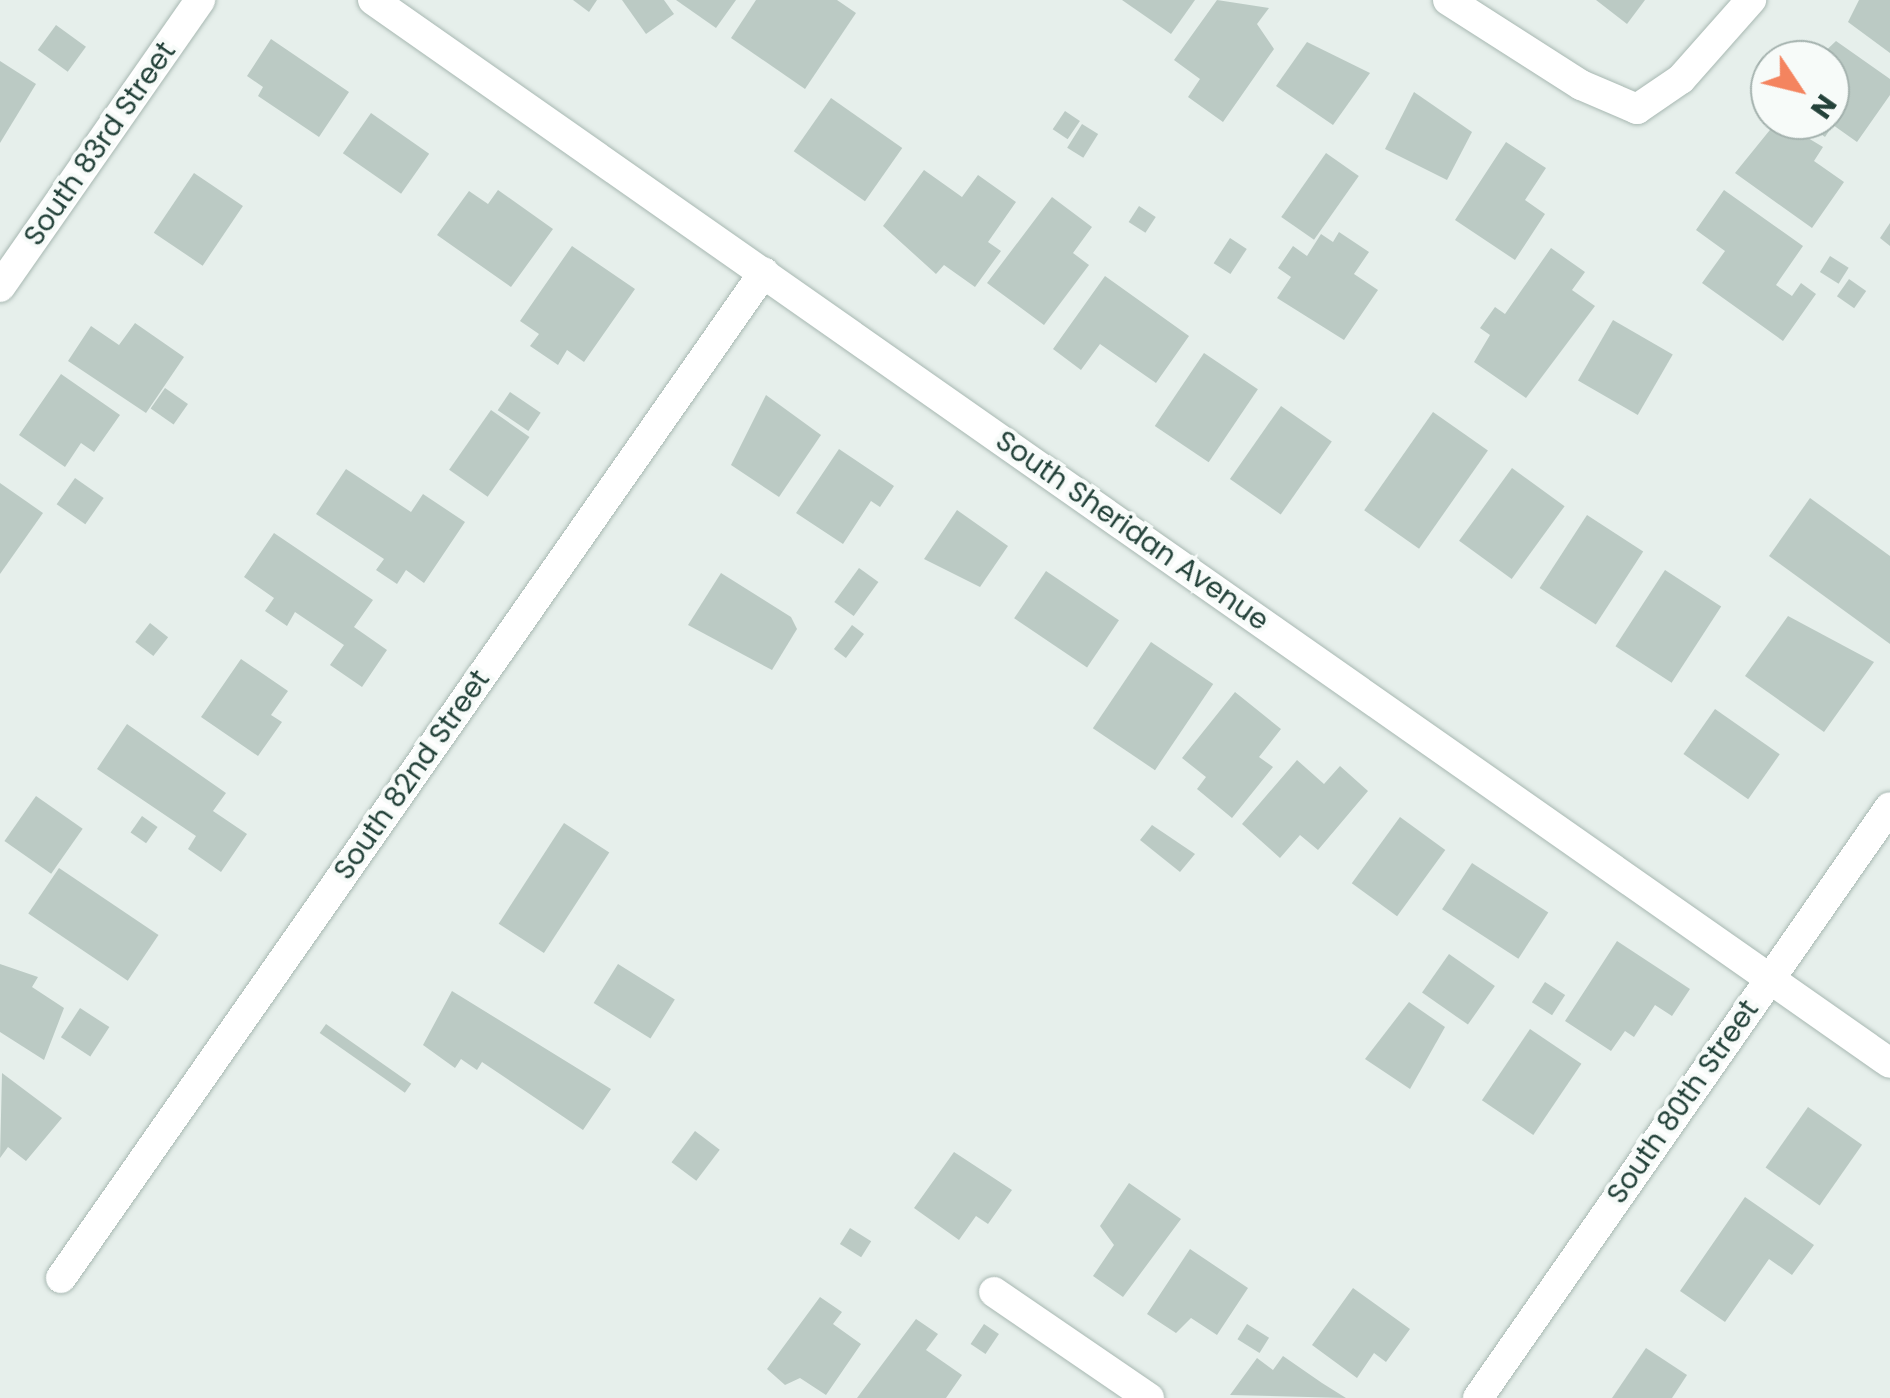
<!DOCTYPE html>
<html>
<head>
<meta charset="utf-8">
<style>
	body { margin:0 }
	#map { position:relative; width:1890px; height:1398px; overflow:hidden; background:#e6efeb; font-family:Poppins,sans-serif }
	div>[style] { position:absolute }
	[style*='--x'] { left:calc(var(--x)*1px); top:calc(var(--y)*1px); width:calc(var(--w)*1px); rotate:calc(var(--a)*1deg) }
	.building>* { inset:0; background:#bbcac4; transform-origin:0 0 }
	.roads { filter:drop-shadow(0 0 2px #a8b8b2) drop-shadow(0 0 2px #a8b8b2) }
	.minor>* { height:30px; margin:-15px; padding:0 15px; transform-origin:15px; border-radius:15px; background:#fff }
	span { translate:-50% -50%; white-space:nowrap; text-align:center; line-height:1.15; -webkit-text-stroke:8px #f7fbf9; paint-order:stroke }
	.street-label { font-size:28px; color:#24423a }
	.north { position:absolute; left:1750px; top:40px; width:100px; height:100px; box-sizing:border-box; background:#f7fbf9; border:2px solid #a3b1ad; border-radius:50%; rotate:125deg; font-size:28px; font-weight:700; line-height:40px; text-align:center; color:#24423a }
	.north::after { content:''; display:block; margin:auto; width:35px; height:45px; background:#f4845f; clip-path:polygon(50% 0,100% 100%,50% 72%,0 100%) }
</style>
</head>
<body>
<div id="map">
	<div class="building">
		<div style="clip-path:polygon(573px 0,597px 0,589px 12px)"></div>
		<div style="clip-path:polygon(622px 0,664px 0,674px 14px,646px 34px)"></div>
		<div style="clip-path:polygon(676px 0,736px 0,716px 28px)"></div>
		<div style="clip-path:polygon(756px 0,837px 0,856px 13px,805px 89px,731px 38px)"></div>
		<div style="clip-path:polygon(1122px 0,1195px 0,1171px 34px)"></div>
		<div style="clip-path:polygon(1217px 0,1269px 8px,1257px 24px,1274px 49px,1223px 122px,1188px 97px,1200px 79px,1174px 60px)"></div>
		<div style="clip-path:polygon(1596px 0,1645px 0,1627px 24px)"></div>
		<div style="clip-path:polygon(1859px 0,1890px 0,1890px 53px,1848px 22px)"></div>
		<div style="left:56px;top:25px;width:37px;height:31px;rotate:36deg"></div>
		<div style="clip-path:polygon(271px 39px,349px 92px,319px 137px,258px 96px,263px 87px,247px 76px)"></div>
		<div style="clip-path:polygon(1836px 41px,1890px 79px,1890px 95px,1857px 142px,1833px 125px,1825px 137px,1807px 124px,1830px 120px,1830px 60px,1816px 60px)"></div>
		<div style="clip-path:polygon(1307px 42px,1370px 73px,1333px 125px,1276px 86px)"></div>
		<div style="clip-path:polygon(0 61px,36px 84px,0 143px)"></div>
		<div style="clip-path:polygon(1414px 92px,1472px 132px,1447px 180px,1385px 149px)"></div>
		<div style="left:831px;top:98px;width:87px;height:65px;rotate:35deg"></div>
		<div style="left:1065px;top:111px;width:18px;height:22px;rotate:34deg"></div>
		<div style="left:371px;top:113px;width:71px;height:49px;rotate:35deg"></div>
		<div style="clip-path:polygon(1778px 120px,1823px 147px,1814px 161px,1844px 182px,1812px 228px,1735px 173px)"></div>
		<div style="left:1082px;top:124px;width:19px;height:28px;rotate:32deg"></div>
		<div style="clip-path:polygon(1506px 142px,1546px 168px,1525px 200px,1545px 214px,1515px 260px,1455px 220px)"></div>
		<div style="left:1326px;top:153px;width:40px;height:78px;rotate:35deg"></div>
		<div style="clip-path:polygon(924px 170px,962px 197px,978px 175px,1016px 202px,988px 242px,1001px 251px,975px 287px,944px 265px,936px 274px,883px 226px)"></div>
		<div style="left:194px;top:173px;width:59px;height:72px;rotate:34deg"></div>
		<div style="clip-path:polygon(498px 190px,553px 229px,511px 287px,437px 235px,469px 191px,488px 204px)"></div>
		<div style="clip-path:polygon(1724px 190px,1803px 246px,1776px 285px,1792px 296px,1801px 283px,1816px 294px,1783px 341px,1702px 283px,1725px 251px,1696px 230px)"></div>
		<div style="clip-path:polygon(1052px 197px,1092px 227px,1073px 253px,1089px 265px,1044px 325px,987px 283px)"></div>
		<div style="left:1139px;top:206px;width:20px;height:19px;rotate:33deg"></div>
		<div style="clip-path:polygon(1890px 223px,1890px 246px,1880px 238px)"></div>
		<div style="clip-path:polygon(1339px 232px,1369px 252px,1354px 274px,1378px 290px,1344px 340px,1277px 298px,1291px 277px,1278px 268px,1293px 246px,1307px 256px,1321px 234px,1333px 242px)"></div>
		<div style="left:1230px;top:238px;width:20px;height:30px;rotate:33deg"></div>
		<div style="clip-path:polygon(572px 246px,635px 289px,584px 362px,567px 350px,558px 365px,530px 346px,539px 334px,520px 321px)"></div>
		<div style="clip-path:polygon(1551px 248px,1585px 272px,1572px 290px,1595px 306px,1526px 398px,1474px 362px,1490px 335px,1480px 328px,1495px 307px,1505px 314px)"></div>
		<div style="left:1830px;top:256px;width:22px;height:19px;rotate:32deg"></div>
		<div style="clip-path:polygon(1105px 276px,1189px 336px,1156px 383px,1100px 344px,1081px 370px,1053px 349px)"></div>
		<div style="left:1849px;top:279px;width:21px;height:21px;rotate:35deg"></div>
		<div style="left:1613px;top:320px;width:69px;height:70px;rotate:30deg"></div>
		<div style="clip-path:polygon(135px 323px,184px 357px,146px 413px,68px 361px,91px 326px,119px 345px)"></div>
		<div style="left:1204px;top:353px;width:65px;height:88px;rotate:34deg"></div>
		<div style="clip-path:polygon(61px 374px,120px 415px,94px 452px,81px 443px,65px 467px,19px 435px)"></div>
		<div style="left:165px;top:388px;width:28px;height:25px;rotate:35deg"></div>
		<div style="left:510px;top:392px;width:37px;height:22px;rotate:34deg"></div>
		<div style="clip-path:polygon(766px 395px,821px 435px,779px 497px,731px 465px)"></div>
		<div style="left:1281px;top:406px;width:62px;height:89px;rotate:35deg"></div>
		<div style="left:491px;top:410px;width:47px;height:73px;rotate:35deg"></div>
		<div style="left:1433px;top:412px;width:67px;height:120px;rotate:35deg"></div>
		<div style="clip-path:polygon(839px 449px,894px 486px,880px 507px,871px 501px,843px 544px,796px 513px)"></div>
		<div style="left:1512px;top:468px;width:65px;height:90px;rotate:36deg"></div>
		<div style="clip-path:polygon(346px 469px,411px 512px,423px 494px,465px 522px,424px 583px,406px 570px,397px 584px,376px 570px,384px 559px,316px 514px)"></div>
		<div style="left:75px;top:478px;width:35px;height:32px;rotate:35deg"></div>
		<div style="clip-path:polygon(0 483px,43px 513px,0 574px)"></div>
		<div style="clip-path:polygon(1810px 498px,1890px 556px,1890px 644px,1769px 556px)"></div>
		<div style="clip-path:polygon(957px 510px,1008px 546px,980px 587px,924px 559px)"></div>
		<div style="left:1587px;top:515px;width:67px;height:87px;rotate:33deg"></div>
		<div style="clip-path:polygon(274px 533px,373px 600px,354px 627px,387px 650px,362px 687px,330px 665px,344px 645px,295px 612px,287px 626px,265px 611px,274px 598px,244px 577px)"></div>
		<div style="left:859px;top:568px;width:24px;height:42px;rotate:36deg"></div>
		<div style="left:1665px;top:570px;width:67px;height:91px;rotate:33deg"></div>
		<div style="left:1046px;top:571px;width:88px;height:57px;rotate:34deg"></div>
		<div style="clip-path:polygon(721px 573px,791px 617px,797px 629px,772px 670px,688px 625px)"></div>
		<div style="clip-path:polygon(1788px 616px,1874px 662px,1824px 732px,1745px 676px)"></div>
		<div style="left:150px;top:623px;width:23px;height:24px;rotate:38deg"></div>
		<div style="left:852px;top:625px;width:15px;height:30px;rotate:37deg"></div>
		<div style="left:1151px;top:642px;width:75px;height:104px;rotate:34deg"></div>
		<div style="clip-path:polygon(241px 659px,288px 691px,271px 715px,282px 722px,258px 756px,201px 717px)"></div>
		<div style="clip-path:polygon(1235px 692px,1281px 729px,1259px 757px,1273px 767px,1232px 818px,1197px 789px,1206px 777px,1182px 758px)"></div>
		<div style="left:1715px;top:709px;width:79px;height:55px;rotate:35deg"></div>
		<div style="clip-path:polygon(127px 724px,226px 793px,213px 811px,247px 834px,221px 872px,188px 849px,196px 836px,97px 769px)"></div>
		<div style="clip-path:polygon(1297px 760px,1324px 784px,1340px 766px,1368px 791px,1318px 850px,1300px 835px,1280px 858px,1242px 824px)"></div>
		<div style="left:36px;top:796px;width:57px;height:55px;rotate:35deg"></div>
		<div style="left:142px;top:816px;width:19px;height:20px;rotate:35deg"></div>
		<div style="left:1400px;top:817px;width:56px;height:82px;rotate:36deg"></div>
		<div style="left:564px;top:823px;width:54px;height:120px;rotate:33deg"></div>
		<div style="clip-path:polygon(1152px 825px,1195px 854px,1180px 872px,1140px 840px)"></div>
		<div style="left:1472px;top:863px;width:91px;height:55px;rotate:33deg"></div>
		<div style="left:59px;top:868px;width:120px;height:55px;rotate:34deg"></div>
		<div style="clip-path:polygon(1617px 941px,1690px 989px,1672px 1016px,1655px 1005px,1634px 1037px,1625px 1031px,1611px 1051px,1565px 1021px)"></div>
		<div style="left:1449px;top:954px;width:56px;height:47px;rotate:35deg"></div>
		<div style="clip-path:polygon(0 964px,38px 977px,32px 987px,64px 1008px,44px 1060px,0 1032px)"></div>
		<div style="left:618px;top:964px;width:67px;height:46px;rotate:32deg"></div>
		<div style="left:1545px;top:982px;width:24px;height:24px;rotate:33deg"></div>
		<div style="clip-path:polygon(452px 991px,611px 1089px,583px 1130px,482px 1062px,477px 1070px,461px 1059px,455px 1068px,423px 1045px)"></div>
		<div style="clip-path:polygon(1409px 1002px,1445px 1027px,1410px 1089px,1365px 1059px)"></div>
		<div style="left:80px;top:1008px;width:35px;height:35px;rotate:33deg"></div>
		<div style="left:326px;top:1024px;width:104px;height:11px;rotate:35deg"></div>
		<div style="left:1530px;top:1029px;width:62px;height:86px;rotate:34deg"></div>
		<div style="clip-path:polygon(2px 1073px,62px 1118px,26px 1161px,8px 1147px,0 1158px)"></div>
		<div style="left:1808px;top:1107px;width:66px;height:74px;rotate:35deg"></div>
		<div style="left:695px;top:1131px;width:31px;height:39px;rotate:37deg"></div>
		<div style="clip-path:polygon(954px 1152px,1012px 1190px,988px 1224px,976px 1216px,959px 1240px,914px 1208px)"></div>
		<div style="clip-path:polygon(1129px 1183px,1181px 1219px,1123px 1297px,1093px 1276px,1114px 1245px,1100px 1226px)"></div>
		<div style="clip-path:polygon(1745px 1197px,1814px 1245px,1792px 1275px,1769px 1259px,1725px 1322px,1680px 1291px)"></div>
		<div style="left:850px;top:1228px;width:25px;height:19px;rotate:32deg"></div>
		<div style="clip-path:polygon(1190px 1249px,1248px 1288px,1217px 1335px,1191px 1318px,1176px 1333px,1147px 1314px)"></div>
		<div style="clip-path:polygon(1353px 1288px,1410px 1329px,1386px 1362px,1374px 1353px,1357px 1378px,1312px 1345px)"></div>
		<div style="clip-path:polygon(820px 1297px,842px 1312px,833px 1324px,861px 1344px,826px 1395px,800px 1378px,785px 1385px,767px 1369px)"></div>
		<div style="clip-path:polygon(916px 1319px,938px 1334px,926px 1350px,962px 1375px,946px 1398px,857px 1398px)"></div>
		<div style="left:984px;top:1324px;width:18px;height:24px;rotate:34deg"></div>
		<div style="left:1247px;top:1324px;width:26px;height:18px;rotate:32deg"></div>
		<div style="clip-path:polygon(1646px 1348px,1687px 1375px,1672px 1398px,1612px 1398px)"></div>
		<div style="clip-path:polygon(1283px 1356px,1322px 1383px,1346px 1398px,1230px 1395px,1257px 1358px,1273px 1370px)"></div>
	</div>
	<div class="roads">
		<div class="minor">
			<div style="--x:373;--y:0;--w:1852;--a:35.02"></div>
			<div style="--x:1448;--y:0;--w:158;--a:32.6"></div>
			<div style="--x:1581;--y:85;--w:61;--a:23.2"></div>
			<div style="--x:1637;--y:109;--w:53;--a:-34.3"></div>
			<div style="--x:1681;--y:79;--w:106;--a:-48.5"></div>
			<div style="--x:0;--y:287;--w:350;--a:-55.1"></div>
			<div style="--x:61;--y:1278;--w:1227;--a:-55.05"></div>
			<div style="--x:994;--y:1292;--w:188;--a:34.4"></div>
			<div style="--x:1478;--y:1398;--w:720;--a:-55.12"></div>
		</div>
	</div>
	<div class="street-label">
		<span style="left:100px;top:144px;rotate:-55deg">South 83rd Street</span>
		<span style="left:1132px;top:531px;rotate:35deg">South Sheridan Avenue</span>
		<span style="left:412px;top:775px;rotate:-55deg">South 82nd Street</span>
		<span style="left:1683px;top:1102px;rotate:-55deg">South 80th Street</span>
	</div>
	<div class="north">N</div>
</div>
</body>
</html>
